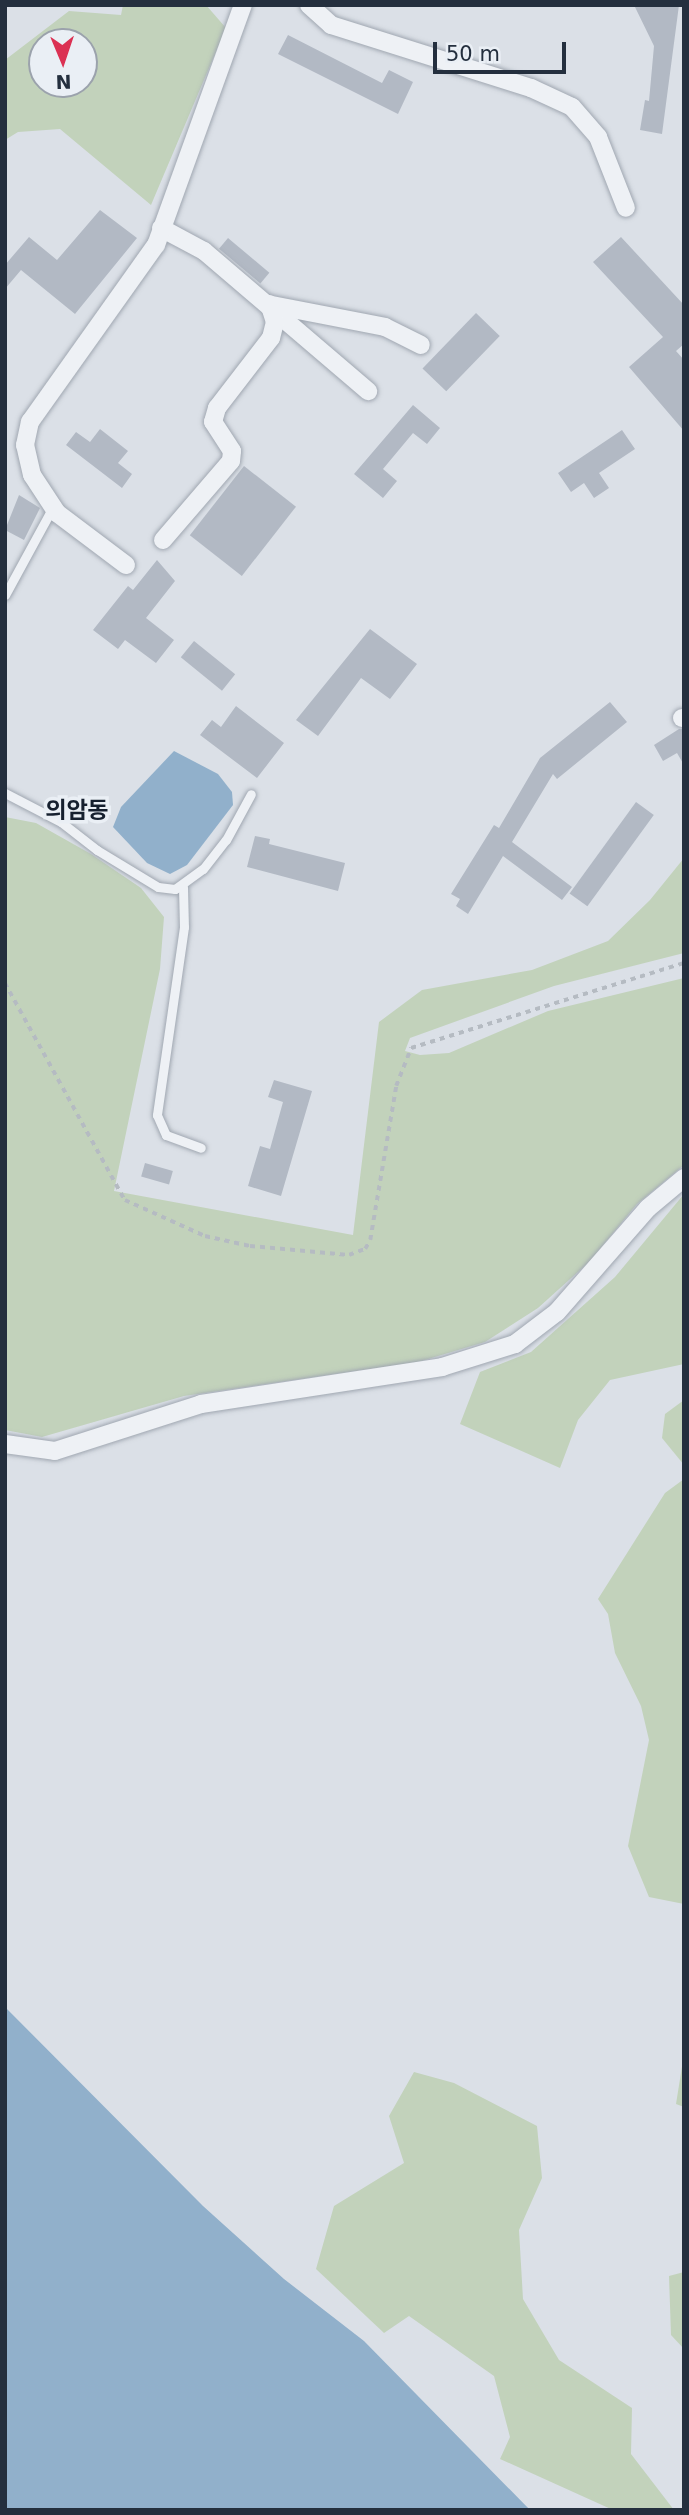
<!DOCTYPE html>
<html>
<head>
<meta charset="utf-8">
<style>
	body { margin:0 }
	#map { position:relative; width:689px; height:2515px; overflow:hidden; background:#dbe0e7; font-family:"DejaVu Sans","Noto Sans KR",sans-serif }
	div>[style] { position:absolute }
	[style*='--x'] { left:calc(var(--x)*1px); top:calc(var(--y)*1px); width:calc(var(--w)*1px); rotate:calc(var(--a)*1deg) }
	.green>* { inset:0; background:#c2d2bb }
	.water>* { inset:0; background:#91b0cb }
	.building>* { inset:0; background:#b2b9c4; transform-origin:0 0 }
	.path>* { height:3.5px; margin-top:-1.75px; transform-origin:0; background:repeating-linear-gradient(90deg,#b5bbc2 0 5px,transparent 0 10px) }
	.roads { filter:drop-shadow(0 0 2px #a0a7b1) drop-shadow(0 0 2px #a0a7b1) }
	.lane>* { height:9px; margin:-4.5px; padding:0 4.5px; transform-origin:4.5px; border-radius:4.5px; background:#eef1f5 }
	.street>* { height:18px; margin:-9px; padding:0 9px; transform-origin:9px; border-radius:9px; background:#eef1f5 }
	span { translate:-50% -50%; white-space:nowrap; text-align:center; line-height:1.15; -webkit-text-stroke:7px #eaeff5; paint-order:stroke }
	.quarter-label { font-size:23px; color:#16202f; font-weight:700 }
	.frame { position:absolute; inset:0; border:7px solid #242f3e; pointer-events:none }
	.north { position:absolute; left:28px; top:28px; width:70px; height:70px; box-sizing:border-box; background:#eaeff5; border:2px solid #9ba2ac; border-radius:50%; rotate:178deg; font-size:19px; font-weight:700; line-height:28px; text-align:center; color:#242f3e }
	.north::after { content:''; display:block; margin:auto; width:24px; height:32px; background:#db3153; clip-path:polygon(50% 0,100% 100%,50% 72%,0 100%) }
	.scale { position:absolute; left:433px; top:42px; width:133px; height:32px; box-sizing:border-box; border:4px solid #242f3e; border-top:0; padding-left:9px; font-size:21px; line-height:24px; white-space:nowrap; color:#242f3e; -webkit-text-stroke:5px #eaeff5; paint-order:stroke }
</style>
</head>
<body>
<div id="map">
	<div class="green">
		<div style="clip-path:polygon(evenodd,123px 5px,206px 5px,226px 28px,151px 205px,60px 129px,18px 132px,5px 140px,5px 60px,69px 11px,121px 15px,123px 5px,42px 42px,84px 42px,84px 84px,42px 84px,42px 42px)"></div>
		<div style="clip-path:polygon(5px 817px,36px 823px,91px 854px,141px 888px,164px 917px,160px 969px,114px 1191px,353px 1235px,379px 1022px,422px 990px,532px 970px,608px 941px,650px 900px,684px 858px,684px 953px,554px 986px,410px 1038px,405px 1051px,420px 1055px,449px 1053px,548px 1011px,684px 978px,684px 1165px,637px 1204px,589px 1262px,538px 1308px,485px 1342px,418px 1362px,184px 1396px,42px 1437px,5px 1430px)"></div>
		<div style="clip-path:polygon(684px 1194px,684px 1364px,610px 1380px,578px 1420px,560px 1468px,460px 1424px,480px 1372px,531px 1352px,615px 1277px)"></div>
		<div style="clip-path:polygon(684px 1400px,684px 1465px,662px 1438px,665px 1414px)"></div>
		<div style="clip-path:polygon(684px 1479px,684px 1904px,649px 1897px,628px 1846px,649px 1740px,641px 1706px,615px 1653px,608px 1614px,598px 1599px,665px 1493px)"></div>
		<div style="clip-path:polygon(684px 2054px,684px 2107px,676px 2104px)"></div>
		<div style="clip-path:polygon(414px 2072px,454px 2083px,537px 2126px,542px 2178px,519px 2230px,523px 2299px,559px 2360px,632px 2408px,631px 2454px,674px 2510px,613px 2510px,500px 2459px,510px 2437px,494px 2376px,409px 2316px,384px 2333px,316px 2269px,334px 2206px,404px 2163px,389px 2116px)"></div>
		<div style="clip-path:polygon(684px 2272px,684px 2349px,671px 2335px,669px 2276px)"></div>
	</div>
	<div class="water">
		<div style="clip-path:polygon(174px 751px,218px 774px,232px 792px,233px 805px,187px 865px,170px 874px,147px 863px,113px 827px,121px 807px)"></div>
		<div style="clip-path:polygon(5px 2007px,203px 2206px,284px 2279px,364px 2341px,530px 2510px,5px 2510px)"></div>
	</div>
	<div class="building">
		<div style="clip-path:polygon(634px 5px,679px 5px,662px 134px,640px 130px,645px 100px,649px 101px,654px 46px)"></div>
		<div style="clip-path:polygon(288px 35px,382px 83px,389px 70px,413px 82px,398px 114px,278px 54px)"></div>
		<div style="clip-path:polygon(100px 210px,137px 238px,75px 314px,21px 270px,5px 289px,5px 265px,29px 237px,57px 260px)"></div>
		<div style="clip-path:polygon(621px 237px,684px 305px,684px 344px,676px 351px,684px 360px,684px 431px,629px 367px,663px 337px,593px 262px)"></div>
		<div style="left:228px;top:238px;width:54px;height:14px;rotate:40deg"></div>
		<div style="left:476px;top:313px;width:33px;height:77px;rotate:44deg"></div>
		<div style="clip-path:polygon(413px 405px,440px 428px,427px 444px,413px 433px,383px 469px,397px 481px,383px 498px,354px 474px)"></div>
		<div style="clip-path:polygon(100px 429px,128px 451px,118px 463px,132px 474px,122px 488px,66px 445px,76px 432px,90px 442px)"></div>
		<div style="clip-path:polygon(622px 430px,635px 449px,599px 473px,609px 488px,594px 498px,584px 483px,571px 492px,558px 473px)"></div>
		<div style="left:244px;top:466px;width:66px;height:88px;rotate:38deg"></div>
		<div style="clip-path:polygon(19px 495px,40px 508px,24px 540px,5px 530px)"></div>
		<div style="clip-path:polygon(157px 560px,175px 581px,146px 618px,174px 640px,156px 663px,125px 640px,118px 649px,93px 630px,128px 586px,133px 590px)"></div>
		<div style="clip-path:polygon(370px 629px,417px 664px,390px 699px,361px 678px,318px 736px,296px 720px)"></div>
		<div style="left:194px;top:641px;width:53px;height:21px;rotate:39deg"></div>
		<div style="clip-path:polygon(610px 702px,627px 722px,557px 779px,553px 774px,512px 842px,572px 887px,562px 900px,503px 856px,468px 914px,456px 906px,460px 899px,451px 894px,494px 825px,499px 828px,540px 758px)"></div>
		<div style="clip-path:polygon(236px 706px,284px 743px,257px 778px,200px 735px,212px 720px,221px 727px)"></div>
		<div style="clip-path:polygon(679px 729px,684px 729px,684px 765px,677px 753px,663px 761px,654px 745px)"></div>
		<div style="left:636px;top:802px;width:22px;height:113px;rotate:36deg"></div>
		<div style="clip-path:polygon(255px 836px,270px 839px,269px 844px,345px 863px,338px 891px,247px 867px)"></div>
		<div style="clip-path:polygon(274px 1080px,312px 1091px,281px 1196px,248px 1186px,260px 1146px,270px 1149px,283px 1102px,268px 1097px)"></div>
		<div style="left:145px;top:1163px;width:29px;height:14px;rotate:16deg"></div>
	</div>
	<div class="path">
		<div style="--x:5;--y:983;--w:248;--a:61.1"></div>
		<div style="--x:125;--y:1200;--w:88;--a:24.2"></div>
		<div style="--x:205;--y:1236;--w:46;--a:12.5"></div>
		<div style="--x:250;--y:1246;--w:99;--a:5.2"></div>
		<div style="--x:349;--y:1255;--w:17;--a:-21"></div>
		<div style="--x:365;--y:1249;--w:10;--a:-61"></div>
		<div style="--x:370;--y:1240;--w:156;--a:-80.4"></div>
		<div style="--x:396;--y:1086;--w:41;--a:-68.5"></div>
		<div style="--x:411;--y:1048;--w:286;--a:-17.3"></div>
	</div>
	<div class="roads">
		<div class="lane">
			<div style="--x:5;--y:595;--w:100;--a:-61.4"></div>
			<div style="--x:5;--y:793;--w:63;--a:27.4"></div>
			<div style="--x:61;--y:822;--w:46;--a:37.9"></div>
			<div style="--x:97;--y:850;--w:71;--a:31.2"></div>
			<div style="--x:158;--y:887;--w:17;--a:7"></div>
			<div style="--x:175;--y:889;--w:34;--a:-36"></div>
			<div style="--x:203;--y:869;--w:37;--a:-52"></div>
			<div style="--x:226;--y:840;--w:52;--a:-61.5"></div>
			<div style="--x:183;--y:887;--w:40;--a:88.6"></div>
			<div style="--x:184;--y:927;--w:190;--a:98.2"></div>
			<div style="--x:157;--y:1115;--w:22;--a:66"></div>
			<div style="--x:166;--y:1135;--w:37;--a:20"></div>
		</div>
		<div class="street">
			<div style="--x:309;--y:5;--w:30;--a:42"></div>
			<div style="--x:331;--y:25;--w:210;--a:17.5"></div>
			<div style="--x:531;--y:88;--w:45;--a:24.9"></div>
			<div style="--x:572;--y:107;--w:40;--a:49"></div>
			<div style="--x:598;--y:137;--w:76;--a:68.5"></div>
			<div style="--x:161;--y:228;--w:49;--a:28.1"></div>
			<div style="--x:204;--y:251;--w:216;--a:40.5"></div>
			<div style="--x:272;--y:305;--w:115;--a:11"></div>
			<div style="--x:385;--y:327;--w:40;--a:26.6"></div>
			<div style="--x:163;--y:540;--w:104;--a:-49.3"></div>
			<div style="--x:231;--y:461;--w:10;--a:-84"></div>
			<div style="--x:232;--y:451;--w:35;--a:-123"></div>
			<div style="--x:213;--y:422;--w:15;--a:-74"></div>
			<div style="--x:217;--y:408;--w:88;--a:-52.4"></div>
			<div style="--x:271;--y:338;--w:16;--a:-76"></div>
			<div style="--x:275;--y:322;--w:19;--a:-108"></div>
			<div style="--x:126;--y:565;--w:86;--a:-143"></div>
			<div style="--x:57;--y:513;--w:45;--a:-123.3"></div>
			<div style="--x:32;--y:475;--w:31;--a:-103"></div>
			<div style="--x:25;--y:445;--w:24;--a:-78"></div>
			<div style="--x:30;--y:422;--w:217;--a:-54.6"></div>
			<div style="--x:156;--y:245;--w:255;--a:-70.1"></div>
			<div style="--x:682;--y:718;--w:2;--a:0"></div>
			<div style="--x:5;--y:1444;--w:50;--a:8"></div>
			<div style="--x:55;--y:1451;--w:153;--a:-17.8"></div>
			<div style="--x:201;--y:1404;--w:244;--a:-8.7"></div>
			<div style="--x:442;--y:1367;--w:77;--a:-17.5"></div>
			<div style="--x:515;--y:1344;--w:53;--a:-37.3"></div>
			<div style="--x:557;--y:1312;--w:138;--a:-48.8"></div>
			<div style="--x:648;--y:1208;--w:47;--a:-39.8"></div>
		</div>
	</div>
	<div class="quarter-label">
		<span style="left:77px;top:810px">의암동</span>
	</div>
	<div class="frame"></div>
	<div class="north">N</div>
	<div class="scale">50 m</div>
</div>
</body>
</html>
